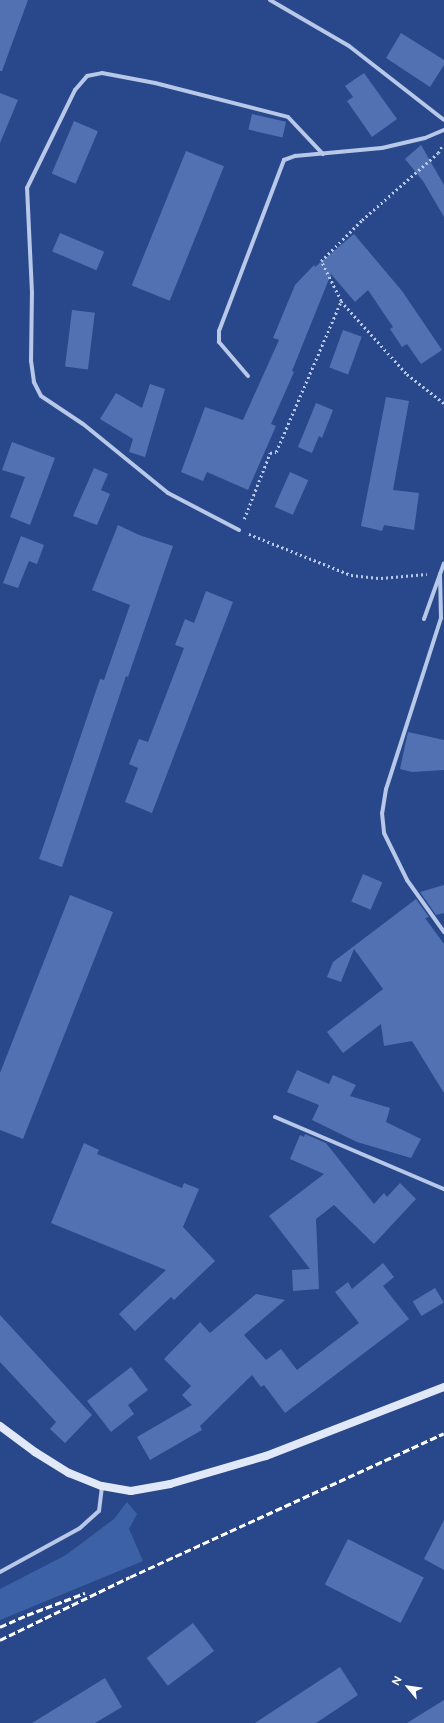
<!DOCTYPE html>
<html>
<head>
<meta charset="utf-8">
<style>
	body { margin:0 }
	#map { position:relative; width:444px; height:1723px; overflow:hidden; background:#29488b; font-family:Figtree,sans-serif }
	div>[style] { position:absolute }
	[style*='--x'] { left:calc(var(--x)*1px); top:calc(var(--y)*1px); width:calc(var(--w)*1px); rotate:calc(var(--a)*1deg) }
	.green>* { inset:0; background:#3d61a7 }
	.building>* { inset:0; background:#5171b2; transform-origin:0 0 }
	.path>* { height:2.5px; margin-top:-1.25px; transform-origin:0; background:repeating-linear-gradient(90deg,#b7c8e9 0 2px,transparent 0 5px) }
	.street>* { height:4px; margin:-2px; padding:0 2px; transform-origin:2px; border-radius:2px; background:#b7c8e9 }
	.secondary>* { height:8px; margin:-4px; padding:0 4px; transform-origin:4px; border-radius:4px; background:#e1e9f8 }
	.rail>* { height:3px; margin-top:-1.5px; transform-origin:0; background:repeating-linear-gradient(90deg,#fff 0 7px,transparent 0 10px) }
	span { translate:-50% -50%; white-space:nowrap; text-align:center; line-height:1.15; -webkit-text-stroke:4px #29488b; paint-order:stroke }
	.north { position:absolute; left:388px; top:1667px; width:40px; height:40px; -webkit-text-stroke:3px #29488b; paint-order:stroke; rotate:299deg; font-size:11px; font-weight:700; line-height:16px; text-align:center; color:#fff }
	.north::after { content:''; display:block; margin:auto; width:14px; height:18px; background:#fff; clip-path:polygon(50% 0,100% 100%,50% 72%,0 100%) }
</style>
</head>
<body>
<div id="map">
	<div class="green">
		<div style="clip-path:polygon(127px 1502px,137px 1514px,129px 1529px,143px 1561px,0 1620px,0 1589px,66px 1555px,114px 1519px)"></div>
	</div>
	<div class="building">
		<div style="clip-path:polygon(0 0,28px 0,2px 71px,0 71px)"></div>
		<div style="clip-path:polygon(401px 33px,444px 60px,444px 65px,430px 87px,386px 58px)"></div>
		<div style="clip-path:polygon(364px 73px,397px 119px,372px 137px,347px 101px,353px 97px,345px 86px)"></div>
		<div style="clip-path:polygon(0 93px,18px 100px,0 143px)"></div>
		<div style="left:252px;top:114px;width:35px;height:16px;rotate:13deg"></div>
		<div style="left:74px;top:121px;width:26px;height:57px;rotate:23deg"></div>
		<div style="clip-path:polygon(421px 145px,444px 185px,444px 217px,423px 181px,405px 159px)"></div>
		<div style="left:186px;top:151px;width:41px;height:145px;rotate:22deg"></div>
		<div style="left:60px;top:233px;width:48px;height:20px;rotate:23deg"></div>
		<div style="clip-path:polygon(354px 234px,402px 291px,442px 350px,421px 364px,407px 344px,402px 347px,390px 329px,393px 327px,368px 290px,355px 302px,331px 274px,292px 371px,294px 372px,271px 424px,276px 426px,248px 490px,207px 472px,203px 481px,181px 472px,205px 407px,243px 420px,279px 340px,273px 338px,295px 285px,314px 265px,315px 267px)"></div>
		<div style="left:72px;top:310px;width:23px;height:57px;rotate:7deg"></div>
		<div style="left:343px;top:330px;width:20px;height:40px;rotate:20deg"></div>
		<div style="clip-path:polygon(150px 384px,165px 389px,145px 457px,129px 452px,133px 439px,100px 419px,116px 393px,142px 408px)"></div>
		<div style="clip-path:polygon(386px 397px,409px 401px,393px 490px,419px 493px,414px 530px,384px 525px,382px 531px,361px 526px)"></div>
		<div style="clip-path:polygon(316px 403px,333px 410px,322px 438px,319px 436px,312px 453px,298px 447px)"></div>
		<div style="clip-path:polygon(12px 442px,55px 458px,30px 525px,10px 517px,25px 477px,2px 470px)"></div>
		<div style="clip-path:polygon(94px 468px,108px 474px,101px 490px,110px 494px,97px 525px,73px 516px)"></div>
		<div style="left:290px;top:472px;width:20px;height:38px;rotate:24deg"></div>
		<div style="clip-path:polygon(118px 525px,139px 535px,173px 546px,128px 677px,126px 676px,62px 867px,39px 859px,100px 679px,104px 680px,130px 605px,92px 590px)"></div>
		<div style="clip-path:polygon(21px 536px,44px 545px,37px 564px,29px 561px,18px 588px,3px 583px)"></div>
		<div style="clip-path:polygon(206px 591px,233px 602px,152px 813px,125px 802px,138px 768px,129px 764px,139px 739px,148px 742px,184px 648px,175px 645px,185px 619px,194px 623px)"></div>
		<div style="clip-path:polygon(408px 732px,444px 740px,444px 770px,412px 772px,400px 769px)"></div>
		<div style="left:363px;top:874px;width:21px;height:30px;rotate:23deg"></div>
		<div style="clip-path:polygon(444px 885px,444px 913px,436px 915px,420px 892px)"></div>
		<div style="clip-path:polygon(70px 895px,113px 912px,23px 1139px,0 1130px,0 1073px)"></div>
		<div style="clip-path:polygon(416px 899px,429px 917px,425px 918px,444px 944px,444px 1093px,412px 1041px,384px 1046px,381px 1024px,343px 1053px,327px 1032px,383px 989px,354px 949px,341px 982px,327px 977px,333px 962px)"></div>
		<div style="clip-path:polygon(297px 1070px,329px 1084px,333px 1075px,356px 1085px,350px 1096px,390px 1108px,386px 1122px,421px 1139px,411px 1158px,357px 1142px,312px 1120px,319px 1105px,287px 1092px)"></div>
		<div style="clip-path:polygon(305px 1134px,326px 1143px,374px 1204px,384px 1193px,387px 1197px,400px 1183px,416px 1199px,374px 1244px,334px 1205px,316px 1219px,319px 1289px,293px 1291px,292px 1270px,310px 1269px,269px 1216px,324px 1174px,290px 1159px,300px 1135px,304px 1137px)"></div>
		<div style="clip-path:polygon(84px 1143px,99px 1150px,97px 1154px,182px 1188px,184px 1183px,199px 1189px,183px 1227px,215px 1261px,174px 1300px,171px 1297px,135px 1331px,119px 1314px,166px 1270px,51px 1223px)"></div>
		<div style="clip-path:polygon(383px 1263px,394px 1277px,383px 1286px,409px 1319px,285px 1413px,264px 1385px,261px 1387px,252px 1375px,200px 1426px,202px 1430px,150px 1460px,137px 1437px,192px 1405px,182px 1395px,191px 1386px,164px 1359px,200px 1322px,210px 1333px,256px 1294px,285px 1300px,244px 1335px,266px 1360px,281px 1349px,297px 1370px,359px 1323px,335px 1292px,348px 1282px,352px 1289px)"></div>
		<div style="left:435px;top:1288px;width:17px;height:26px;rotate:59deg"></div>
		<div style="clip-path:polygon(0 1315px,92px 1415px,65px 1443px,50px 1429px,56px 1422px,0 1362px)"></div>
		<div style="clip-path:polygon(131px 1367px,148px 1390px,128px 1405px,134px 1414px,111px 1432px,87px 1401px)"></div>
		<div style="clip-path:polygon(444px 1520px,444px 1570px,424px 1559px)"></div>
		<div style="left:348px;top:1539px;width:85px;height:51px;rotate:27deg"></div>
		<div style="left:193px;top:1623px;width:35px;height:58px;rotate:53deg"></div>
		<div style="clip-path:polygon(340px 1667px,358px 1695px,316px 1723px,255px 1723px)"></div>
		<div style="clip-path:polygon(105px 1678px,122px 1707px,95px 1723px,32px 1723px)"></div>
		<div style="clip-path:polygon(444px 1700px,444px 1723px,407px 1723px)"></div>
	</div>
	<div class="path">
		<div style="--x:341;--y:301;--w:98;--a:47.9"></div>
		<div style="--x:407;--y:374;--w:47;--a:38.1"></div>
		<div style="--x:244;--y:519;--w:71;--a:-68.5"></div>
		<div style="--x:270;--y:453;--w:6;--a:-9"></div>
		<div style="--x:276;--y:452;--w:164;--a:-66.7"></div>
		<div style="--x:341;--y:301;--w:45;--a:-116.6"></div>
		<div style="--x:321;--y:261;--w:58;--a:-45"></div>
		<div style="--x:362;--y:220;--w:101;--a:-41.4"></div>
		<div style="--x:438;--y:153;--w:10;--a:-61"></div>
		<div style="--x:249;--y:534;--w:110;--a:21.9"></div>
		<div style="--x:351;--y:575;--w:30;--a:6"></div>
		<div style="--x:381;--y:578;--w:46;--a:-5"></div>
	</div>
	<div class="street">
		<div style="--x:270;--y:0;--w:91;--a:30.2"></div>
		<div style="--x:349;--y:46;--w:120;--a:37.9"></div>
		<div style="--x:248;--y:376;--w:45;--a:-130.5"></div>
		<div style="--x:219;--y:342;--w:11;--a:-90"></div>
		<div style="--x:219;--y:331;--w:183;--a:-69.2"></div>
		<div style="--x:284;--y:160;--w:12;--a:-20"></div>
		<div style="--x:295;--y:156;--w:87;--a:-5.3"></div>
		<div style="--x:382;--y:148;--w:44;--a:-13.1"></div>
		<div style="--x:425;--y:138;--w:21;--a:-23"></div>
		<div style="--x:239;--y:530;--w:80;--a:-152.5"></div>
		<div style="--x:168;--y:493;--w:109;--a:-140.9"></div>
		<div style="--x:83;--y:424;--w:50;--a:-146.3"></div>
		<div style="--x:41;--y:396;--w:16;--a:-117"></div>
		<div style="--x:34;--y:382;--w:21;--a:-98"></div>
		<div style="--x:31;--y:361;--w:68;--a:-89.2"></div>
		<div style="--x:32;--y:293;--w:105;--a:-92.7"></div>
		<div style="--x:27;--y:188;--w:109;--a:-63.9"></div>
		<div style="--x:75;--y:90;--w:18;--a:-49"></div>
		<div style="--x:87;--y:76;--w:15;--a:-11"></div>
		<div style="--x:102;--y:73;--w:54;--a:10.7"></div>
		<div style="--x:155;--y:83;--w:137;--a:14.3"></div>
		<div style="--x:288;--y:117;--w:51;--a:46.6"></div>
		<div style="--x:440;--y:574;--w:44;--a:88.7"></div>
		<div style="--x:441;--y:618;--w:180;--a:107.8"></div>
		<div style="--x:386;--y:789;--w:24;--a:99"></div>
		<div style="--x:382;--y:813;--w:20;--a:84"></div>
		<div style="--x:384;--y:833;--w:52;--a:63.9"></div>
		<div style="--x:407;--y:880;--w:64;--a:54.6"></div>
		<div style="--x:424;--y:619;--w:59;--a:-70.3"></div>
		<div style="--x:275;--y:1117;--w:184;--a:23.1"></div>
		<div style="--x:0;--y:1572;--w:91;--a:-28.8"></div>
		<div style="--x:80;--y:1528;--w:25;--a:-42"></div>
		<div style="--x:99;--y:1511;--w:25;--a:-83"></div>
	</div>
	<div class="secondary">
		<div style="--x:0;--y:1426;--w:44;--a:36.6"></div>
		<div style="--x:35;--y:1452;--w:40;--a:32"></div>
		<div style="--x:69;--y:1473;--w:35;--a:22"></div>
		<div style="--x:102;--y:1486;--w:29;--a:10"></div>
		<div style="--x:131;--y:1491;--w:40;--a:-10"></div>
		<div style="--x:170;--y:1484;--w:100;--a:-16.3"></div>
		<div style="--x:266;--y:1456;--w:191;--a:-21.2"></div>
	</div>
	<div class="rail">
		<div style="--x:0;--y:1627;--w:30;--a:-24"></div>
		<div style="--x:27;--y:1615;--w:62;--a:-20.8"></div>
		<div style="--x:0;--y:1640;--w:144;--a:-25.9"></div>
		<div style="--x:130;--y:1577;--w:345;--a:-24.6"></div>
	</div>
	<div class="north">N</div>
</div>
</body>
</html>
